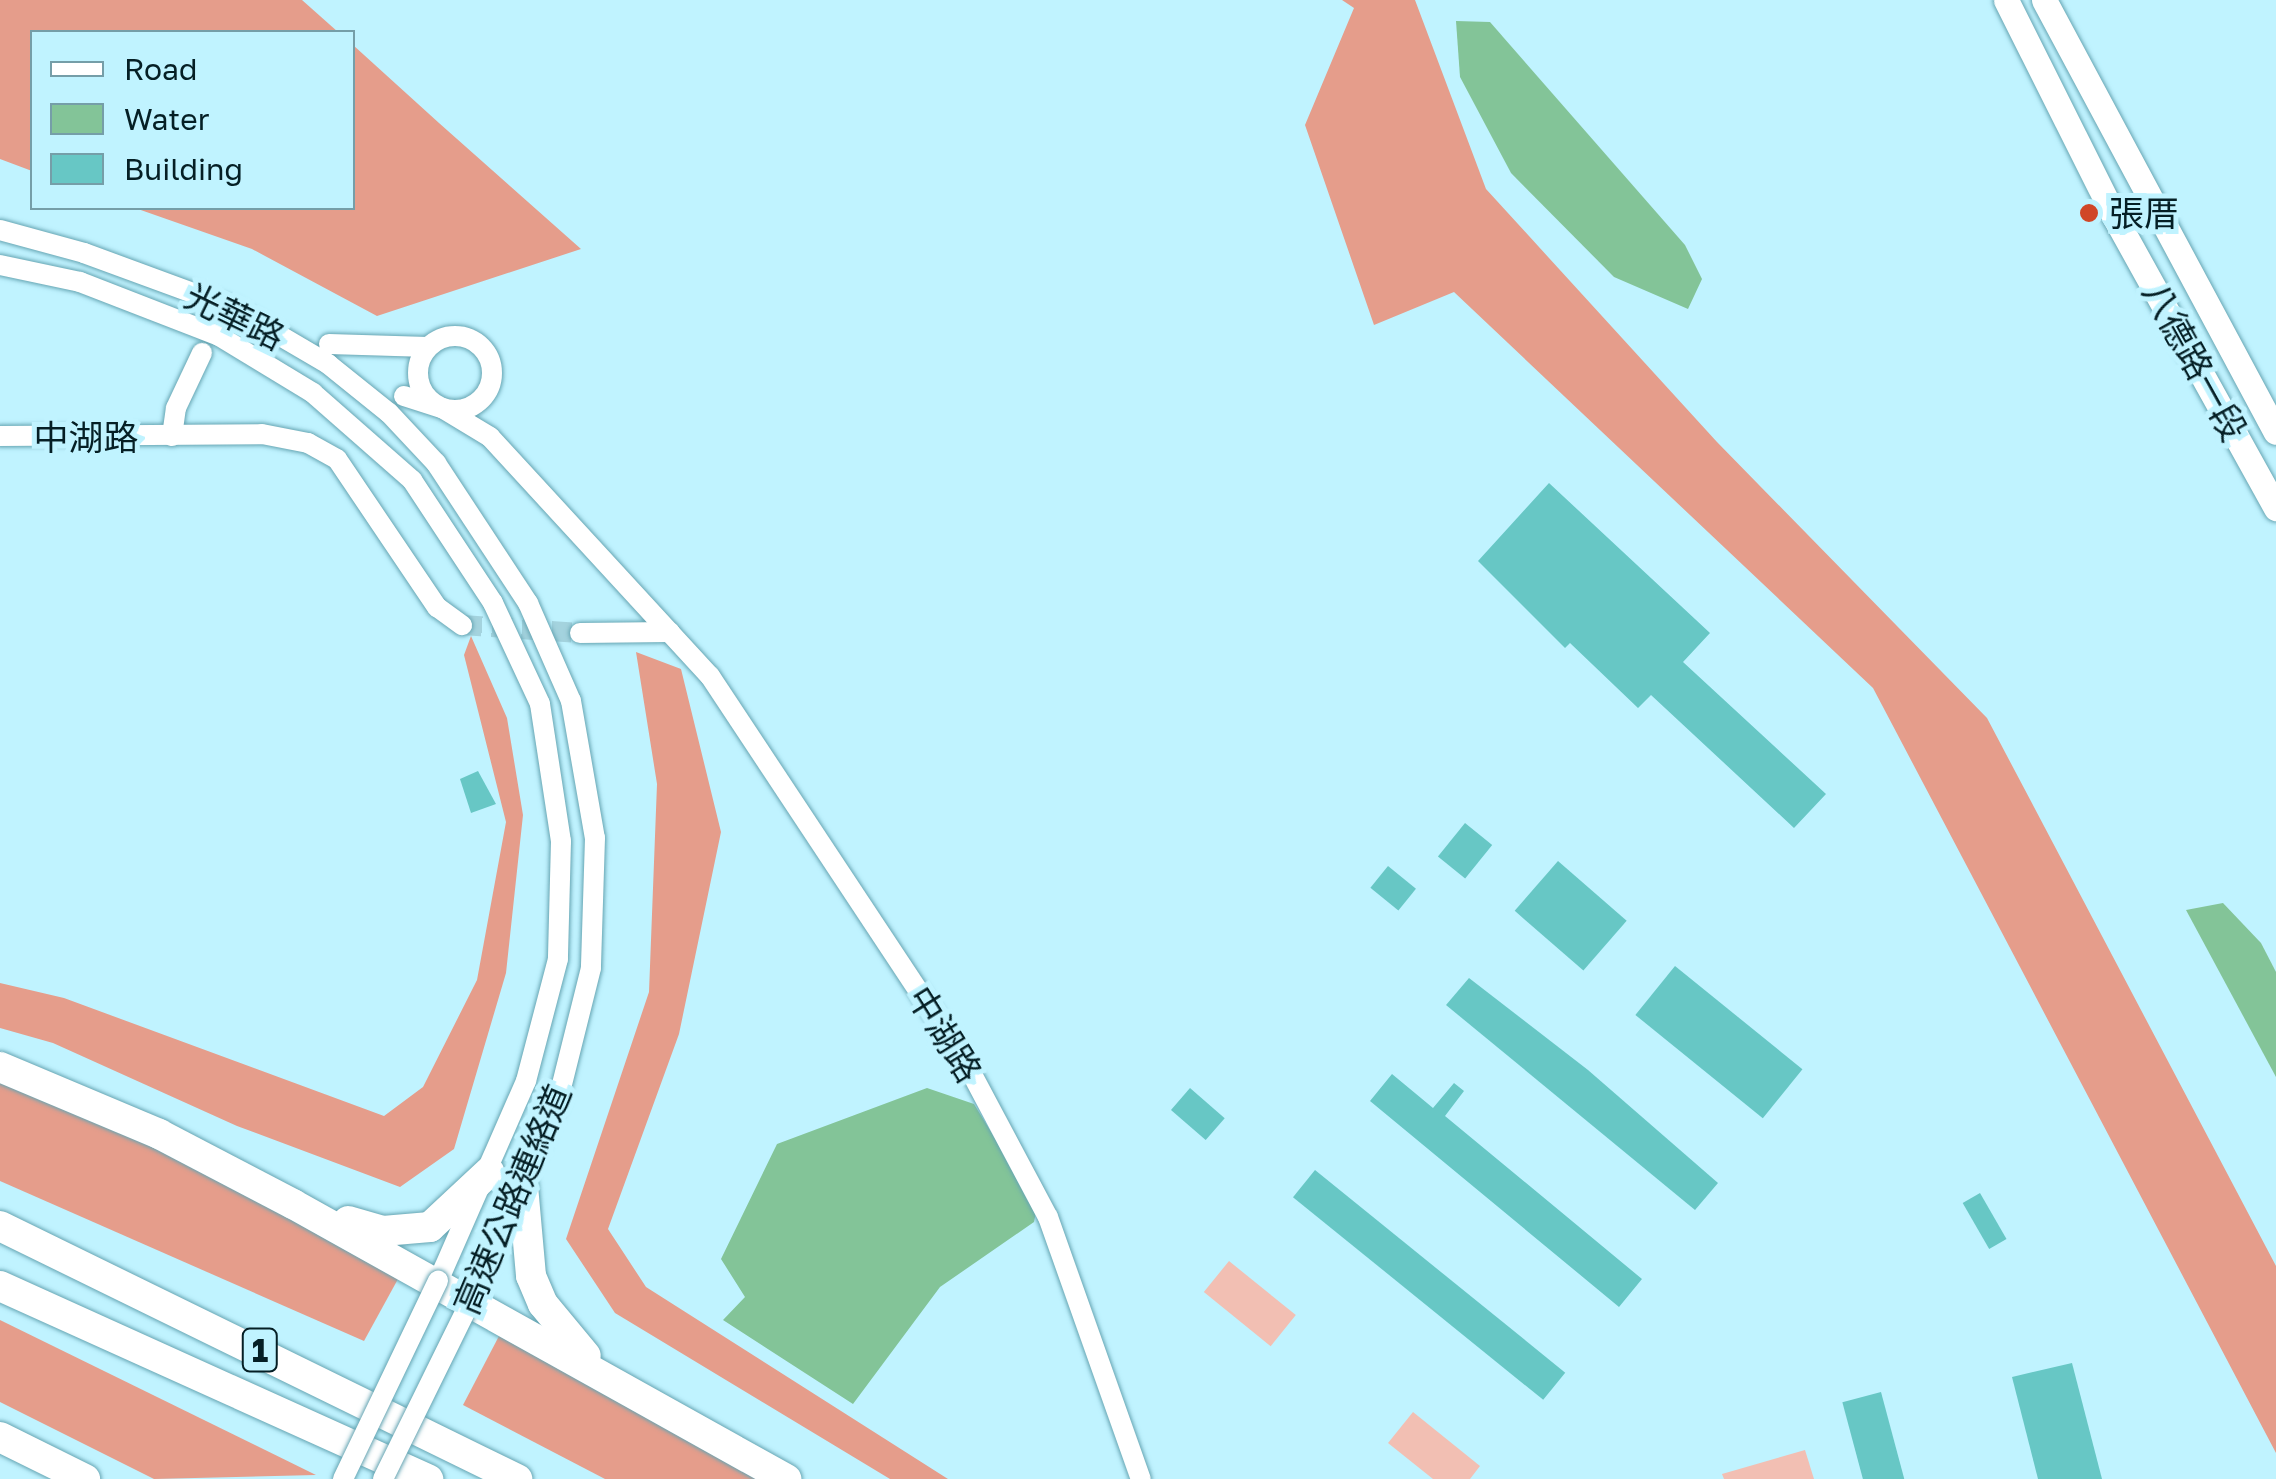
<!DOCTYPE html>
<html>
<head>
<meta charset="utf-8">
<style>
	body { margin:0 }
	#map { position:relative; width:2276px; height:1479px; overflow:hidden; background:#c0f3ff; font-family:"Golos Text","Noto Sans TC",sans-serif }
	div>[style] { position:absolute }
	[style*='--x'] { left:calc(var(--x)*1px); top:calc(var(--y)*1px); width:calc(var(--w)*1px); rotate:calc(var(--a)*1deg) }
	.green>* { inset:0; background:#f2bfb3; transform-origin:0 0 }
	.forest>* { inset:0; background:#e59d8b }
	.water>* { inset:0; background:#83c498 }
	.building>* { inset:0; background:#67c7c5; transform-origin:0 0 }
	.minor-tunnel>* { height:20px; margin-top:-10px; transform-origin:0; background:repeating-linear-gradient(90deg,#a4d3de 0 20px,transparent 0 30px) }
	.roads { filter:drop-shadow(0 0 2px #66a5b3) drop-shadow(0 0 2px #66a5b3) }
	.minor>* { height:20px; margin:-10px; padding:0 10px; transform-origin:10px; border-radius:10px; background:#fff }
	.minor>.ring { margin:-10px; padding:0; box-sizing:content-box; background:none; border:20px solid #fff; border-radius:50% }
	.major>* { height:25px; margin:-12.5px; padding:0 12.5px; transform-origin:12.5px; border-radius:12.5px; background:#fff }
	.highway>* { height:30px; margin:-15px; padding:0 15px; transform-origin:15px; border-radius:15px; background:#fff }
	.bridges { filter:drop-shadow(0 0 2px #66a5b3) drop-shadow(0 0 2px #66a5b3) }
	.minor-bridge>* { height:20px; margin:-10px; padding:0 10px; transform-origin:10px; border-radius:10px; background:#fff }
	.dots>* { width:28px; height:28px; translate:-50% -50%; box-sizing:border-box; border:5px solid #c0f3ff; border-radius:50% }
	span { translate:-50% -50%; white-space:nowrap; text-align:center; line-height:1.15; -webkit-text-stroke:10px #c0f3ff; paint-order:stroke }
	.shield-label span { padding:2px 8px; background:#c0f3ff; border:2px solid; border-radius:8px; -webkit-text-stroke-width:0 }
	.shield-label { font-size:32px; color:#051f25; font-weight:700 }
	.poi-label { font-size:35px; color:#051f25 }
	.left { translate:0 -50%; text-align:left }
	.street-label { font-size:35px; color:#051f25 }
	.legend { position:absolute; left:30px; top:30px; width:325px; height:180px; box-sizing:border-box; background:#c0f3ff; border:2px solid #759ea8; margin:0; padding:12px 18px; list-style:none; font-size:30px; color:#051f25 }
	.legend li { display:flex; align-items:center; gap:20px; height:50px }
	.legend b { width:50px; border:2px solid #759ea8 }
</style>
</head>
<body>
<div id="map">
	<div class="green">
		<div style="left:1229px;top:1261px;width:86px;height:40px;rotate:39deg"></div>
		<div style="clip-path:polygon(1413px 1412px,1480px 1466px,1470px 1479px,1433px 1479px,1388px 1443px)"></div>
		<div style="clip-path:polygon(1805px 1450px,1814px 1479px,1724px 1479px,1722px 1474px)"></div>
	</div>
	<div class="forest">
		<div style="clip-path:polygon(0 0,302px 0,338px 32px,32px 32px,32px 171px,0 159px)"></div>
		<div style="clip-path:polygon(1342px 0,1415px 0,1486px 189px,1717px 442px,1987px 718px,2276px 1266px,2276px 1453px,1873px 688px,1454px 292px,1374px 325px,1305px 125px,1354px 8px)"></div>
		<div style="clip-path:polygon(353px 45px,439px 123px,581px 249px,377px 316px,252px 249px,135px 208px,352px 208px)"></div>
		<div style="clip-path:polygon(471px 636px,507px 718px,523px 815px,506px 973px,454px 1149px,400px 1187px,237px 1126px,53px 1043px,0 1028px,0 983px,64px 998px,384px 1116px,423px 1087px,477px 980px,506px 822px,464px 655px)"></div>
		<div style="clip-path:polygon(636px 652px,681px 669px,721px 832px,679px 1034px,608px 1229px,646px 1287px,948px 1479px,890px 1479px,615px 1313px,566px 1239px,649px 992px,657px 784px)"></div>
		<div style="clip-path:polygon(0 1080px,168px 1151px,398px 1279px,364px 1341px,0 1181px)"></div>
		<div style="clip-path:polygon(0 1320px,316px 1475px,154px 1479px,0 1402px)"></div>
		<div style="clip-path:polygon(499px 1336px,711px 1451px,757px 1479px,605px 1479px,463px 1405px)"></div>
	</div>
	<div class="water">
		<div style="clip-path:polygon(1456px 21px,1490px 22px,1685px 245px,1702px 279px,1688px 309px,1614px 277px,1511px 173px,1460px 77px)"></div>
		<div style="clip-path:polygon(2223px 903px,2261px 943px,2276px 972px,2276px 1077px,2186px 910px)"></div>
		<div style="clip-path:polygon(927px 1088px,974px 1104px,1037px 1207px,1034px 1222px,940px 1287px,853px 1404px,723px 1320px,745px 1297px,721px 1259px,777px 1144px)"></div>
	</div>
	<div class="building">
		<div style="clip-path:polygon(1549px 483px,1710px 633px,1683px 662px,1826px 794px,1794px 828px,1651px 695px,1638px 708px,1570px 643px,1565px 648px,1478px 561px)"></div>
		<div style="clip-path:polygon(478px 771px,496px 804px,471px 813px,460px 779px)"></div>
		<div style="left:1465px;top:823px;width:35px;height:43px;rotate:39deg"></div>
		<div style="left:1558px;top:861px;width:91px;height:66px;rotate:41deg"></div>
		<div style="left:1388px;top:866px;width:36px;height:28px;rotate:39deg"></div>
		<div style="left:1675px;top:966px;width:164px;height:63px;rotate:39deg"></div>
		<div style="clip-path:polygon(1469px 978px,1588px 1070px,1718px 1183px,1695px 1210px,1446px 1005px)"></div>
		<div style="clip-path:polygon(1392px 1074px,1433px 1108px,1454px 1083px,1464px 1091px,1445px 1116px,1642px 1279px,1619px 1307px,1370px 1101px)"></div>
		<div style="left:1190px;top:1088px;width:46px;height:29px;rotate:41deg"></div>
		<div style="left:1315px;top:1170px;width:322px;height:35px;rotate:39deg"></div>
		<div style="left:1980px;top:1193px;width:53px;height:20px;rotate:60deg"></div>
		<div style="clip-path:polygon(2072px 1363px,2102px 1479px,2038px 1479px,2012px 1377px)"></div>
		<div style="left:1881px;top:1392px;width:90px;height:40px;rotate:75deg"></div>
	</div>
	<div class="minor-tunnel">
		<div style="--x:462;--y:625;--w:118;--a:3.9"></div>
	</div>
	<div class="roads">
		<div class="minor">
			<div style="--x:0;--y:230;--w:87;--a:15.3"></div>
			<div style="--x:84;--y:253;--w:157;--a:20.2"></div>
			<div style="--x:231;--y:307;--w:113;--a:30.4"></div>
			<div style="--x:328;--y:364;--w:78;--a:38.8"></div>
			<div style="--x:389;--y:413;--w:69;--a:46.8"></div>
			<div style="--x:436;--y:463;--w:168;--a:56.7"></div>
			<div style="--x:528;--y:603;--w:107;--a:66.3"></div>
			<div style="--x:571;--y:701;--w:139;--a:80.1"></div>
			<div style="--x:595;--y:838;--w:130;--a:91.8"></div>
			<div style="--x:591;--y:968;--w:136;--a:104"></div>
			<div style="--x:558;--y:1100;--w:218;--a:113.5"></div>
			<div style="--x:0;--y:265;--w:82;--a:12"></div>
			<div style="--x:80;--y:282;--w:149;--a:21.2"></div>
			<div style="--x:219;--y:336;--w:110;--a:31.2"></div>
			<div style="--x:313;--y:393;--w:132;--a:41.3"></div>
			<div style="--x:412;--y:480;--w:147;--a:56.6"></div>
			<div style="--x:493;--y:603;--w:111;--a:65"></div>
			<div style="--x:540;--y:704;--w:139;--a:81.3"></div>
			<div style="--x:561;--y:841;--w:118;--a:91.5"></div>
			<div style="--x:558;--y:959;--w:126;--a:104.7"></div>
			<div style="--x:526;--y:1081;--w:219;--a:113.7"></div>
			<div class="ring" style="left:418px;top:336px;width:54px;height:54px"></div>
			<div style="--x:329;--y:344;--w:99;--a:1.7"></div>
			<div style="--x:404;--y:396;--w:40;--a:18"></div>
			<div style="--x:442;--y:408;--w:56;--a:31.1"></div>
			<div style="--x:490;--y:437;--w:325;--a:47.4"></div>
			<div style="--x:710;--y:676;--w:464;--a:56.5"></div>
			<div style="--x:966;--y:1063;--w:174;--a:62"></div>
			<div style="--x:1048;--y:1217;--w:278;--a:70.5"></div>
			<div style="--x:0;--y:436;--w:262;--a:-0.4"></div>
			<div style="--x:262;--y:434;--w:47;--a:11.1"></div>
			<div style="--x:308;--y:443;--w:33;--a:29"></div>
			<div style="--x:337;--y:459;--w:179;--a:56"></div>
			<div style="--x:437;--y:607;--w:31;--a:36"></div>
			<div style="--x:172;--y:436;--w:28;--a:-82"></div>
			<div style="--x:176;--y:408;--w:61;--a:-64.7"></div>
			<div style="--x:580;--y:633;--w:90;--a:-0.6"></div>
		</div>
		<div class="major">
			<div style="--x:2006;--y:0;--w:241;--a:63.4"></div>
			<div style="--x:2114;--y:216;--w:334;--a:61"></div>
			<div style="--x:2044;--y:0;--w:490;--a:61.8"></div>
		</div>
		<div class="highway">
			<div style="--x:0;--y:1067;--w:173;--a:22.8"></div>
			<div style="--x:159;--y:1134;--w:151;--a:27.6"></div>
			<div style="--x:293;--y:1204;--w:565;--a:29.15"></div>
			<div style="--x:523;--y:1186;--w:90;--a:84.9"></div>
			<div style="--x:531;--y:1276;--w:30;--a:67"></div>
			<div style="--x:543;--y:1304;--w:67;--a:50.4"></div>
			<div style="--x:348;--y:1221;--w:36;--a:16"></div>
			<div style="--x:383;--y:1231;--w:47;--a:-4.9"></div>
			<div style="--x:430;--y:1227;--w:81;--a:-43"></div>
			<div style="--x:0;--y:1226;--w:576;--a:26.08"></div>
			<div style="--x:0;--y:1286;--w:470;--a:24.3"></div>
			<div style="--x:0;--y:1437;--w:95;--a:26.3"></div>
		</div>
	</div>
	<div class="bridges">
		<div class="minor-bridge">
			<div style="--x:343;--y:1479;--w:220;--a:-64.4"></div>
			<div style="--x:383;--y:1479;--w:199;--a:-63.8"></div>
		</div>
	</div>
	<div class="dots">
		<div style="left:2089px;top:213px;background:#d04627"></div>
	</div>
	<div class="shield-label">
		<span style="left:260px;top:1350px">1</span>
	</div>
	<div class="poi-label">
		<span class="left" style="left:2109px;top:213px">張厝</span>
	</div>
	<div class="street-label">
		<span style="left:235px;top:316px;rotate:26deg">光華路</span>
		<span style="left:2195px;top:361px;rotate:61deg">八德路一段</span>
		<span style="left:86px;top:437px">中湖路</span>
		<span style="left:945px;top:1034px;rotate:58deg">中湖路</span>
		<span style="left:512px;top:1199px;rotate:-67deg">高速公路連絡道</span>
	</div>
	<ul class="legend">
	<li><b style="height:12px;background:#fff"></b>Road</li>
	<li><b style="height:28px;background:#83c498"></b>Water</li>
	<li><b style="height:28px;background:#67c7c5"></b>Building</li>
	</ul>
</div>
</body>
</html>
